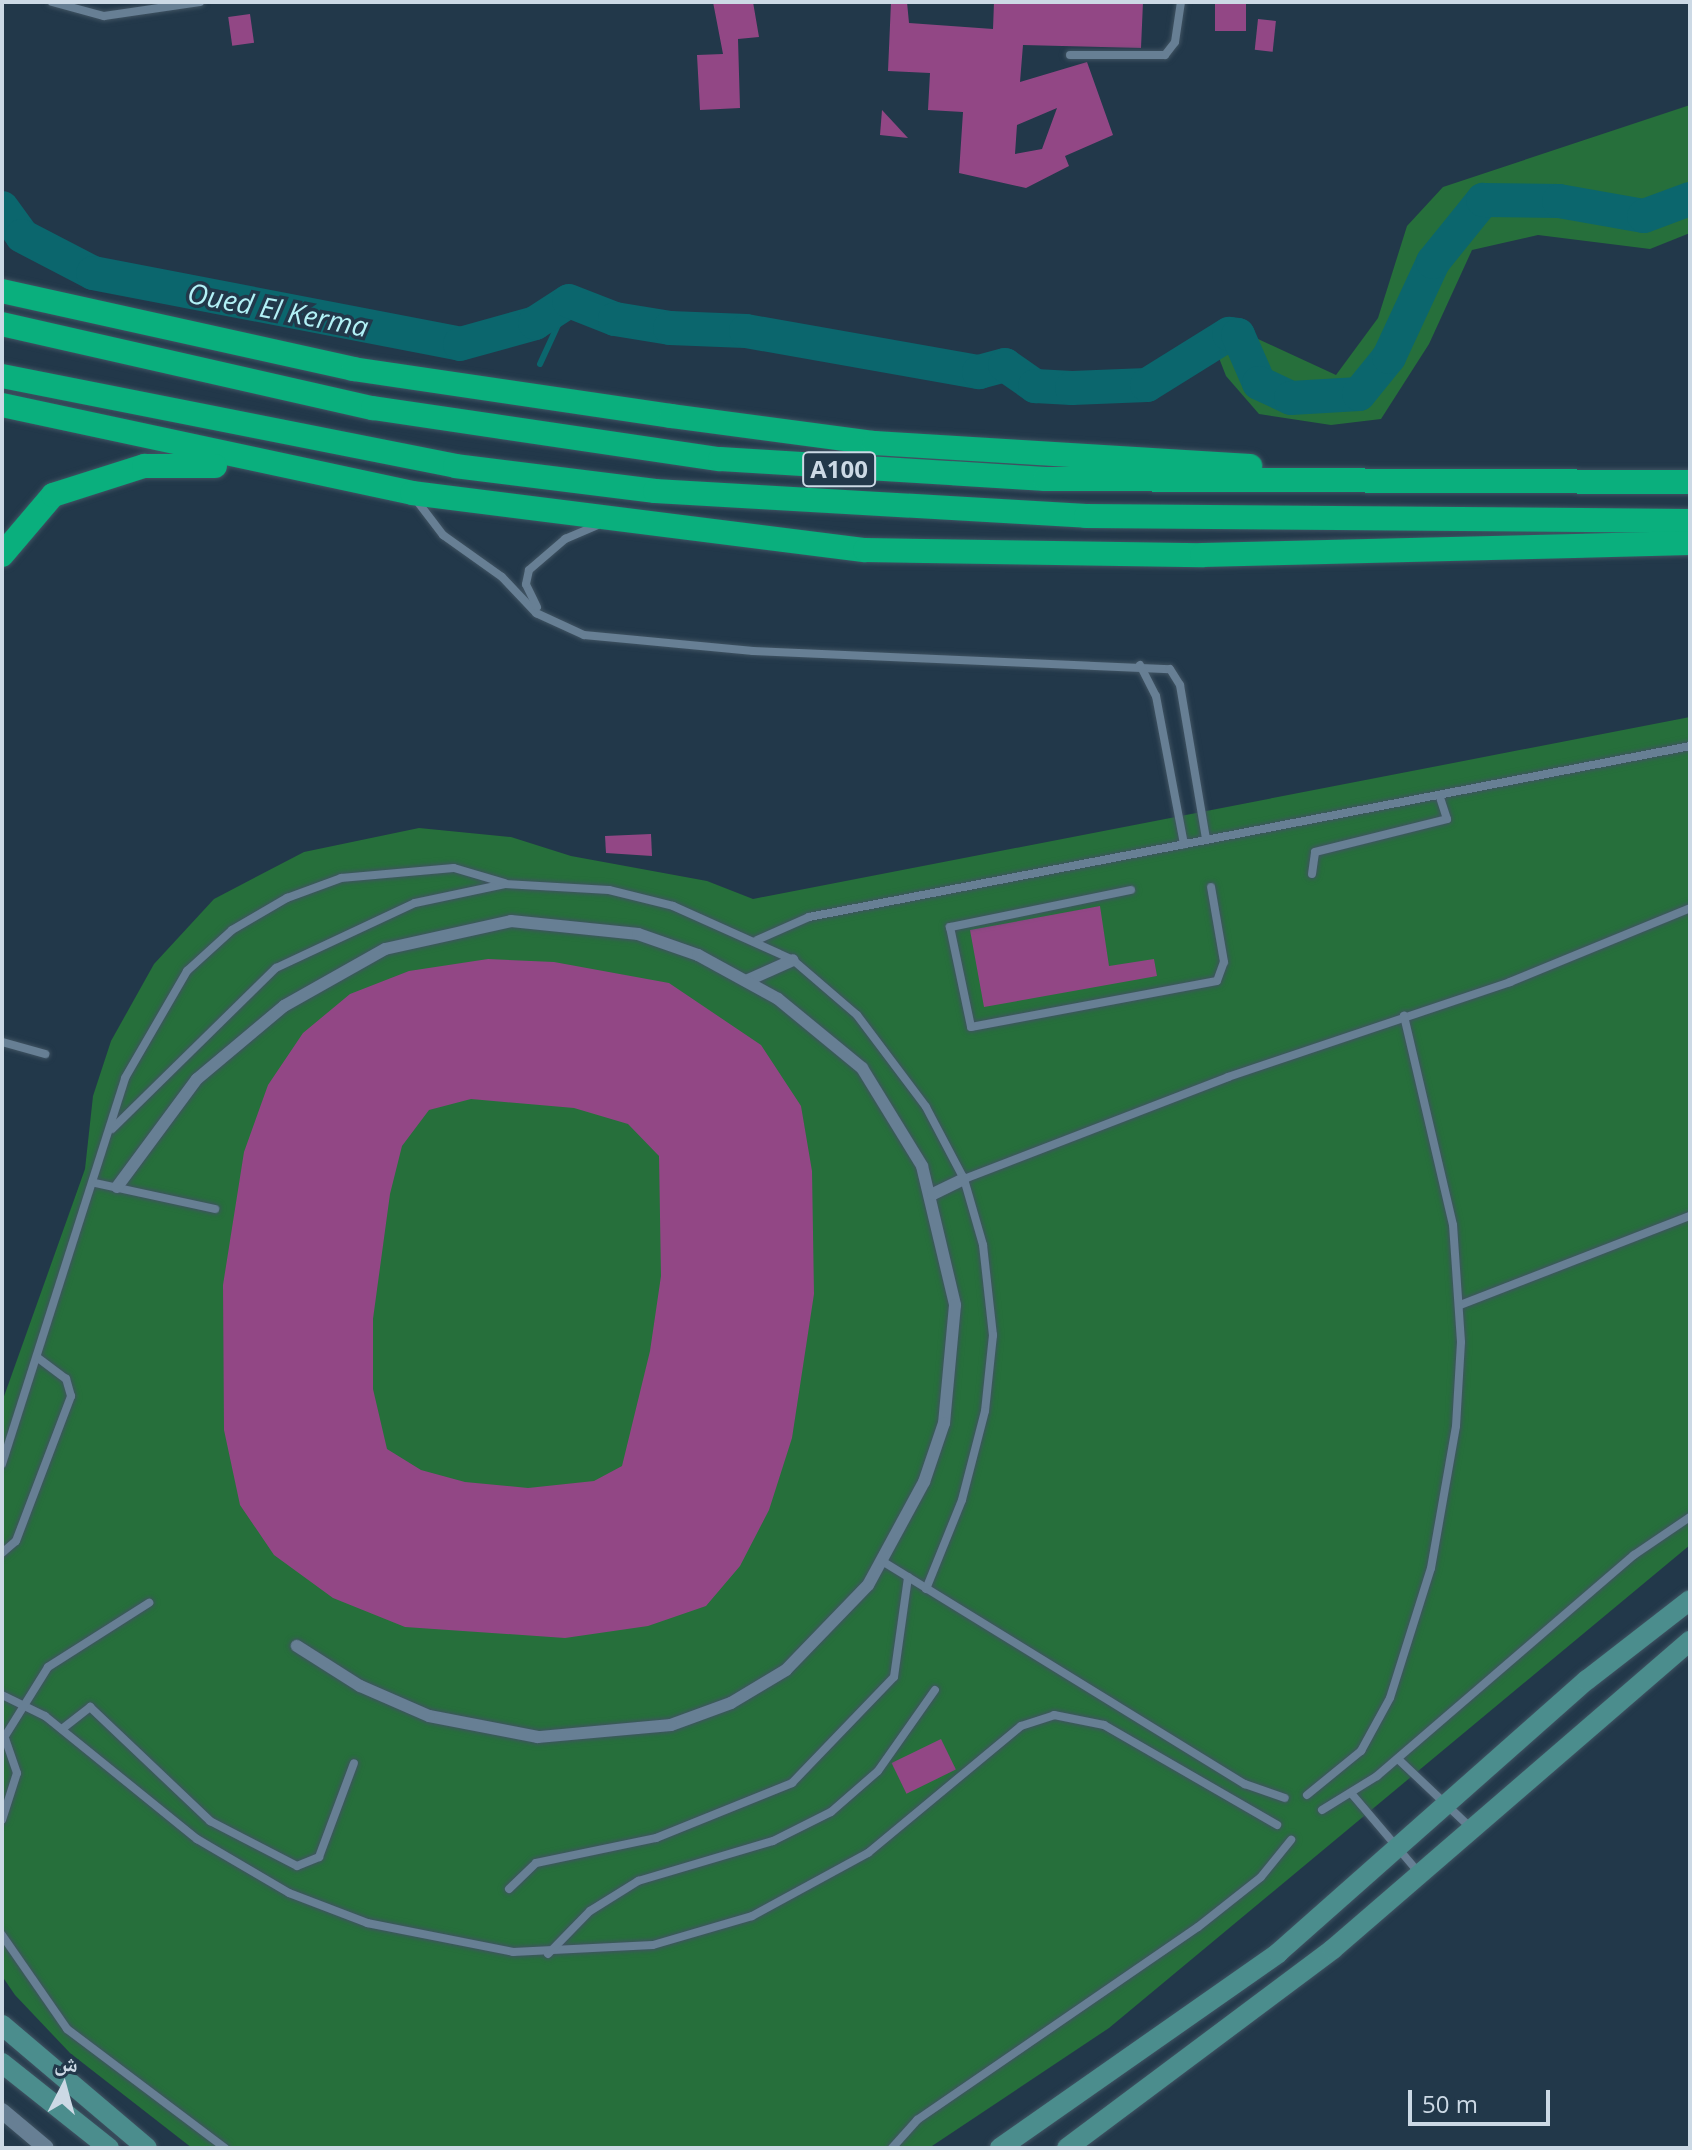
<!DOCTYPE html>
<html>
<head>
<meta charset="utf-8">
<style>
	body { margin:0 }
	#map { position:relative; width:1692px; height:2150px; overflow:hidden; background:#22384a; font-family:"Open Sans","Noto Naskh Arabic",sans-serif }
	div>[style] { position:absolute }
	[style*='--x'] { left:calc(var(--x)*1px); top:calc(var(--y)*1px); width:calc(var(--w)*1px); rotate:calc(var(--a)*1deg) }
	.green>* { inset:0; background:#266f3b }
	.stream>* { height:6px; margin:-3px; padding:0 3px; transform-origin:3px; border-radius:3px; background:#0b666d }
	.river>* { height:34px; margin:-17px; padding:0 17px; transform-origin:17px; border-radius:17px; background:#0b666d }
	.building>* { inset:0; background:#924785; transform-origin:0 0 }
	.roads { filter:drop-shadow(0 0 2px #405362) drop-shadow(0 0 2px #405362) }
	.service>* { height:8px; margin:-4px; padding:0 4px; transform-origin:4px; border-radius:4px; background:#677f94 }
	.pedestrian>* { height:12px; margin:-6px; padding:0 6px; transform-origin:6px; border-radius:6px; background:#677f94 }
	.minor>* { height:16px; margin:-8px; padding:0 8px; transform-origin:8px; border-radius:8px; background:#677f94 }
	.secondary>* { height:20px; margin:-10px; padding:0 10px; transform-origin:10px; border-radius:10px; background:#4b8d8d }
	.motorway>* { height:24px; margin:-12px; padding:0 12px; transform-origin:12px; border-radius:12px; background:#0aaf7d }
	span { translate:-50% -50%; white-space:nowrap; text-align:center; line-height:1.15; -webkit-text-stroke:7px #22384a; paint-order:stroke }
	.shield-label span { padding:2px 6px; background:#22384a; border:2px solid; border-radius:6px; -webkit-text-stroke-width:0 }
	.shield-label { font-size:24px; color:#ccd9e5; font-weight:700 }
	.water-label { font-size:28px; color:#b2f1f6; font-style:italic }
	.frame { position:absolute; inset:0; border:4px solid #ccd9e5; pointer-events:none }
	.north { position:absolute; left:24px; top:2046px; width:80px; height:80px; -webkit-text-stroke:6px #22384a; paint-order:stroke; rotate:6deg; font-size:22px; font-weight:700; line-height:32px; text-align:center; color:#ccd9e5 }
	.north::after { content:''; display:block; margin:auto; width:28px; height:36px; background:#ccd9e5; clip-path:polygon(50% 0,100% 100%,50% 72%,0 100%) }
	.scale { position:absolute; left:1408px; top:2090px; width:142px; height:36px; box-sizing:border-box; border:4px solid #ccd9e5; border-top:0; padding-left:10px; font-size:24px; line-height:28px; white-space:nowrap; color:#ccd9e5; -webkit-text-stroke:6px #22384a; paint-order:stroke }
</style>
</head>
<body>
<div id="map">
	<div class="green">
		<div style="clip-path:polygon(1690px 105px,1690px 233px,1650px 249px,1538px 235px,1472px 250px,1429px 344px,1381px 419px,1331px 425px,1259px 414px,1226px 376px,1219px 358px,1243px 332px,1336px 375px,1378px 318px,1407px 226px,1443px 187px)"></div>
		<div style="clip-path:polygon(1690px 717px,1690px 1545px,1109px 2028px,929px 2148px,192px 2148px,70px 2053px,15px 1995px,2px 1976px,2px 1402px,85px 1169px,93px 1096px,111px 1041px,154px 964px,214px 899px,304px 852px,419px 828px,511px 837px,571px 856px,707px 881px,753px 899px)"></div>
	</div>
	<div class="stream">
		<div style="--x:540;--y:364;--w:69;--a:-65.3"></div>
	</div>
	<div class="river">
		<div style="--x:2;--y:208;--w:34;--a:54"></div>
		<div style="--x:22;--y:236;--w:80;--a:27.5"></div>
		<div style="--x:93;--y:273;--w:374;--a:10.9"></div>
		<div style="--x:460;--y:344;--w:78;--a:-15.6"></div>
		<div style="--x:535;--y:323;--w:40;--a:-32.9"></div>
		<div style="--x:569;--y:301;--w:49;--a:21.4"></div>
		<div style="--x:615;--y:319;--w:56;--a:9.3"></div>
		<div style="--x:670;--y:328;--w:76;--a:2.3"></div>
		<div style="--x:746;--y:331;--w:237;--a:10"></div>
		<div style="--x:979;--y:372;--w:27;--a:-15"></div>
		<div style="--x:1005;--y:365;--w:37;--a:35"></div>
		<div style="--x:1035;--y:386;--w:37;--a:3"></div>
		<div style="--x:1072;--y:388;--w:75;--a:-2.3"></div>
		<div style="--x:1147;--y:385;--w:97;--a:-31.9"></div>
		<div style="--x:1229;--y:334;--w:9;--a:6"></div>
		<div style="--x:1238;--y:335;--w:52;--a:66.4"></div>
		<div style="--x:1259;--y:383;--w:35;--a:25"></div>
		<div style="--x:1291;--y:398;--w:68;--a:-3.4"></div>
		<div style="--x:1359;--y:394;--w:48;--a:-51"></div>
		<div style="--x:1389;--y:357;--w:105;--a:-65.1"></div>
		<div style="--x:1433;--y:262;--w:80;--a:-51.1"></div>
		<div style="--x:1483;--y:200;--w:76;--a:0.8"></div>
		<div style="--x:1559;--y:201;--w:86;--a:10"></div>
		<div style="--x:1644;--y:216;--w:49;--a:-20.3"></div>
	</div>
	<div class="building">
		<div style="clip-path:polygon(713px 2px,753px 2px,759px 37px,738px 39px,740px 108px,700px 110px,697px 55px,723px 54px)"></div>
		<div style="clip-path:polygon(evenodd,891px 2px,907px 2px,909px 23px,993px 29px,994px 2px,1143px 2px,1141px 48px,1023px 45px,1020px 82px,1087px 62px,1113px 135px,1065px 156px,1069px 166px,1026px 188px,959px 173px,963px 112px,928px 110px,930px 73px,888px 71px,891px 2px,1057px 108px,1042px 149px,1015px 154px,1017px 125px,1057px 108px)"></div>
		<div style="left:1215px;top:2px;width:31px;height:29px"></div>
		<div style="left:250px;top:14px;width:29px;height:22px;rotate:82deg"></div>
		<div style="left:1258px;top:19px;width:18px;height:31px;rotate:6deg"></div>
		<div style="clip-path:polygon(882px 110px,908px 138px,880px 135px)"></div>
		<div style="clip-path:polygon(651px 834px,652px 856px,606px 853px,605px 836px)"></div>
		<div style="clip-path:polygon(1100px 906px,1109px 966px,1154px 959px,1157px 976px,984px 1007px,970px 930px)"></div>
		<div style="clip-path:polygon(evenodd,488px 959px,554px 962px,669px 983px,761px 1045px,801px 1106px,812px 1171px,814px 1294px,792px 1438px,769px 1510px,740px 1566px,706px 1606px,648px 1626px,565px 1638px,405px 1627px,333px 1598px,274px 1555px,240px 1505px,224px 1430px,223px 1285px,244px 1152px,268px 1085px,303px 1033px,350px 994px,409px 971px,488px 959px,471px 1099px,574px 1108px,628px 1124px,659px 1156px,661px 1276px,650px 1351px,622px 1466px,594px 1481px,528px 1488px,465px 1482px,421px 1470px,387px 1449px,373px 1389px,373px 1319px,390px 1194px,402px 1146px,429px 1110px,471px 1099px)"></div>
		<div style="left:941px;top:1739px;width:34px;height:55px;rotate:64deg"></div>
	</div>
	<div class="roads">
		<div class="service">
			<div style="--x:52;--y:2;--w:54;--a:15.1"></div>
			<div style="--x:104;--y:16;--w:97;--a:-8.3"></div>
			<div style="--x:1070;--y:55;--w:95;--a:0"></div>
			<div style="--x:1165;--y:55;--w:16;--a:-52"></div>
			<div style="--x:1175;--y:42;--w:40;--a:-81.5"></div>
			<div style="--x:414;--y:497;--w:48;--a:52.7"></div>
			<div style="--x:443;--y:535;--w:72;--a:35.4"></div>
			<div style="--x:502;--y:577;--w:50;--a:46.6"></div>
			<div style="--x:536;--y:613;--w:53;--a:24.6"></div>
			<div style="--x:584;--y:635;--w:170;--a:5.4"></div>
			<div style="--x:753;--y:651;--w:417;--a:2.5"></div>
			<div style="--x:1170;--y:669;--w:19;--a:58"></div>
			<div style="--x:1180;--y:685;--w:156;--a:80.4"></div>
			<div style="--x:537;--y:607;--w:25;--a:-116"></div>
			<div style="--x:526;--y:584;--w:14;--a:-78"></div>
			<div style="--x:529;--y:570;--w:48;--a:-40.7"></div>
			<div style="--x:565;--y:539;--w:38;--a:-23"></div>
			<div style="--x:1140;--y:665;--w:35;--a:63"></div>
			<div style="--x:1156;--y:696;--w:151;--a:79.3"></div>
			<div style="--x:1312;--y:874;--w:22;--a:-82"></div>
			<div style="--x:1315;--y:852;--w:136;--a:-14"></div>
			<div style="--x:1447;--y:819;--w:23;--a:-108"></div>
			<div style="--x:1131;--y:890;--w:185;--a:168.4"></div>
			<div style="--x:950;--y:927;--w:102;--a:78.1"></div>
			<div style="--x:971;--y:1027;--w:250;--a:-10.6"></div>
			<div style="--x:1217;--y:981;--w:20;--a:-70"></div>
			<div style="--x:1224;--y:962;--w:76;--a:-99.8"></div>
			<div style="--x:757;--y:940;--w:57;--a:-23.9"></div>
			<div style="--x:809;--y:917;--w:897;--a:-10.98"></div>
			<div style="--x:2;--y:1042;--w:45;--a:15.6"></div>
			<div style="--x:112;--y:1129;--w:230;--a:-44.5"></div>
			<div style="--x:276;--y:968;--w:153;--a:-25.1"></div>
			<div style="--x:415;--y:903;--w:92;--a:-11.9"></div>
			<div style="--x:505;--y:884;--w:104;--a:3.3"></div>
			<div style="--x:609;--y:890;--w:66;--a:14"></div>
			<div style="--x:673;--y:906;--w:132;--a:24.2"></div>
			<div style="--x:793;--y:960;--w:84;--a:40.7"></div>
			<div style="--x:857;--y:1015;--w:115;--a:53.1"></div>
			<div style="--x:926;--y:1107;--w:81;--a:62.2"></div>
			<div style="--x:964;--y:1179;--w:69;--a:73.9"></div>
			<div style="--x:983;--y:1245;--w:91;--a:83.7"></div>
			<div style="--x:993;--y:1335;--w:76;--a:96"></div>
			<div style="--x:985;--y:1411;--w:92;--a:104.5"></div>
			<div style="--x:962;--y:1500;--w:96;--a:112"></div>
			<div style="--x:964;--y:1179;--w:283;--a:-21.1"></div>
			<div style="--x:1228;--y:1077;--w:298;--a:-18.6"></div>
			<div style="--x:1510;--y:982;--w:195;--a:-22.3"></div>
			<div style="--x:95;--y:1183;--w:123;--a:12.2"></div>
			<div style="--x:1460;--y:1305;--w:247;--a:-21.2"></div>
			<div style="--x:2;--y:1464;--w:405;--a:-72.3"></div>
			<div style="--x:125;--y:1078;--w:124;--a:-59.9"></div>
			<div style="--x:187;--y:971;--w:61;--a:-42.3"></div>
			<div style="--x:232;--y:930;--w:64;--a:-30.2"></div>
			<div style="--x:287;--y:898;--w:58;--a:-20.3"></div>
			<div style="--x:341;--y:878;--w:113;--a:-5.1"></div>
			<div style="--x:454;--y:868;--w:53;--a:16.4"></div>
			<div style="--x:2;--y:1553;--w:18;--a:-41"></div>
			<div style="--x:16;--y:1541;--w:155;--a:-69.2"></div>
			<div style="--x:71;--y:1396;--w:18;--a:-106"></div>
			<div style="--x:66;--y:1379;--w:35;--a:-143"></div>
			<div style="--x:882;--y:1561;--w:426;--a:31.6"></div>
			<div style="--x:1245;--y:1784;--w:42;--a:19.3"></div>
			<div style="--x:2;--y:1695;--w:48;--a:26"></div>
			<div style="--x:45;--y:1716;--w:196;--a:39"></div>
			<div style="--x:197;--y:1839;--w:107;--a:30.4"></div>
			<div style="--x:289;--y:1893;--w:84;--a:21"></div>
			<div style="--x:367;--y:1923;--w:149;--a:11.2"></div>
			<div style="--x:513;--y:1952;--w:140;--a:-2.9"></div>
			<div style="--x:653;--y:1945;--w:103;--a:-16.3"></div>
			<div style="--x:752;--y:1916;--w:132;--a:-28.5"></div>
			<div style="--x:868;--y:1853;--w:199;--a:-39.7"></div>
			<div style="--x:1021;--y:1726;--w:35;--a:-18"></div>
			<div style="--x:1054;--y:1715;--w:51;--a:11.3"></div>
			<div style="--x:1104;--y:1725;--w:200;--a:30"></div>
			<div style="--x:62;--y:1729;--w:36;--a:-38"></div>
			<div style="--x:90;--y:1707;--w:166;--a:43.5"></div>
			<div style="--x:210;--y:1821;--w:98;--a:27.3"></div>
			<div style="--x:297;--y:1866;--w:24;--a:-22"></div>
			<div style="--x:319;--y:1857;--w:100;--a:-69.6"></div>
			<div style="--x:2;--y:1741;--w:87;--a:-58.1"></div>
			<div style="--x:48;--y:1667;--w:120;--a:-32.4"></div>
			<div style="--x:1398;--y:1759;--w:99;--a:43.4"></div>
			<div style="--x:1351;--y:1793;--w:106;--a:49.6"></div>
			<div style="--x:1307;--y:1795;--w:70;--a:-39.2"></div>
			<div style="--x:1361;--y:1751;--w:60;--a:-61.3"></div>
			<div style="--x:1390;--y:1698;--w:136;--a:-72.5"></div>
			<div style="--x:1431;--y:1568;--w:144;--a:-80"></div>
			<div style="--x:1456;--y:1426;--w:84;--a:-86.6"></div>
			<div style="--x:1461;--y:1342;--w:117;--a:-93.9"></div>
			<div style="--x:1453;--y:1225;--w:215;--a:-103.2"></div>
			<div style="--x:1322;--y:1810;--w:65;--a:-31.7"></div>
			<div style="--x:1377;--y:1776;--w:339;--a:-40.7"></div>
			<div style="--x:1634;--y:1555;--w:68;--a:-34.2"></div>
			<div style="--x:2;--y:1820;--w:49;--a:-72.3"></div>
			<div style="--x:17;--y:1773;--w:36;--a:-109"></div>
			<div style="--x:509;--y:1889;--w:37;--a:-44"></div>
			<div style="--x:536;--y:1863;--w:123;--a:-11.8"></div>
			<div style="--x:656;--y:1838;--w:147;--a:-22"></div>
			<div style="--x:792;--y:1783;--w:147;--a:-46.1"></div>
			<div style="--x:894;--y:1677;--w:101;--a:-82"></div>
			<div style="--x:2;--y:1935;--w:114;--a:55.3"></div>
			<div style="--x:67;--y:2029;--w:198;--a:37"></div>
			<div style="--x:548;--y:1954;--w:60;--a:-45.7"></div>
			<div style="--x:590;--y:1911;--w:57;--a:-32"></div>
			<div style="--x:638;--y:1881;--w:141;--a:-16.5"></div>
			<div style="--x:773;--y:1841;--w:65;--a:-26.6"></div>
			<div style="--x:831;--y:1812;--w:62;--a:-41.1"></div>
			<div style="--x:878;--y:1771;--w:99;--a:-54.9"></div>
			<div style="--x:892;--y:2148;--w:38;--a:-48"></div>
			<div style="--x:917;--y:2120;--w:341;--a:-34.5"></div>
			<div style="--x:1198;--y:1927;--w:80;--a:-38.4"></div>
			<div style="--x:1261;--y:1877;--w:48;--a:-51"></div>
		</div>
		<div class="pedestrian">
			<div style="--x:746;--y:981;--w:51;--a:-24.1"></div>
			<div style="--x:117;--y:1187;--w:134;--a:-53.5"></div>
			<div style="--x:197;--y:1079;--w:114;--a:-40"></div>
			<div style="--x:284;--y:1006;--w:116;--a:-29.4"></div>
			<div style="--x:385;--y:949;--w:129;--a:-12.5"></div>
			<div style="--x:511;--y:921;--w:128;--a:5.8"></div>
			<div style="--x:638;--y:934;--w:64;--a:19.3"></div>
			<div style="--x:698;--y:955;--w:91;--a:28.8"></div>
			<div style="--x:778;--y:999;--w:109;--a:39.4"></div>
			<div style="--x:862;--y:1068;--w:115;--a:58.5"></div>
			<div style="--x:922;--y:1166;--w:143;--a:76.6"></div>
			<div style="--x:955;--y:1305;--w:119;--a:95.3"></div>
			<div style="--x:944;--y:1423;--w:62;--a:108.7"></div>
			<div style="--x:924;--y:1482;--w:117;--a:118.5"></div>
			<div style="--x:868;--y:1585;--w:118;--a:134"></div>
			<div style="--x:786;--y:1670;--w:64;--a:149"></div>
			<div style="--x:731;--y:1703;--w:64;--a:159.9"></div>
			<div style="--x:671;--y:1725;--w:134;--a:174.8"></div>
			<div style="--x:538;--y:1737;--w:111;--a:-169.1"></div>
			<div style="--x:429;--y:1716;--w:75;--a:-156.5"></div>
			<div style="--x:360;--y:1686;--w:75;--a:-147.6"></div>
			<div style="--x:933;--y:1194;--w:34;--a:-26"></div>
		</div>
		<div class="minor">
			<div style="--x:2;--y:2111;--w:57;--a:40.1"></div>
		</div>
		<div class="secondary">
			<div style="--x:2;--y:2025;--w:190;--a:40.3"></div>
			<div style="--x:2;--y:2063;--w:137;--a:38.5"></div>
			<div style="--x:1000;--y:2148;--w:340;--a:-35"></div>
			<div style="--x:1278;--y:1953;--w:412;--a:-41.5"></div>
			<div style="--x:1587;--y:1680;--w:130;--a:-37.8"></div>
			<div style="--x:1067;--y:2148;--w:332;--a:-36.8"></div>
			<div style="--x:1333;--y:1949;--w:472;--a:-40.8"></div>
		</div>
		<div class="motorway">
			<div style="--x:2;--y:291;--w:360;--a:12.5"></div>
			<div style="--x:353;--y:369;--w:321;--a:8.4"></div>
			<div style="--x:671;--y:416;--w:205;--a:7.6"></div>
			<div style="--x:874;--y:443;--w:377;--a:3.5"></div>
			<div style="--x:2;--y:324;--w:380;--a:12.8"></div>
			<div style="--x:373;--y:408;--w:351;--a:8.4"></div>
			<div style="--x:720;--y:459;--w:326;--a:3.5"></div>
			<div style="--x:1045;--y:479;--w:645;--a:0.27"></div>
			<div style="--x:2;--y:376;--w:462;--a:11.2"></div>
			<div style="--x:455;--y:466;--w:202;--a:7.1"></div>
			<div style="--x:655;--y:491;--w:432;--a:3.3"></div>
			<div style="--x:1086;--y:516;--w:604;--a:0.47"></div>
			<div style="--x:2;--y:405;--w:419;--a:12.1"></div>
			<div style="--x:412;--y:493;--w:457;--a:7.2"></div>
			<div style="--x:865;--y:550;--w:337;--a:0.9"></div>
			<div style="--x:1202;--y:555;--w:488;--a:-1.4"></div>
			<div style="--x:2;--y:555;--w:79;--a:-49.6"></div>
			<div style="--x:53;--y:495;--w:96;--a:-17.7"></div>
			<div style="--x:144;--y:466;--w:71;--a:0"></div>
		</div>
	</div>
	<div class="shield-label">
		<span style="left:839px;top:469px">A100</span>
	</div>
	<div class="water-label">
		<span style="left:278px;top:309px;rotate:11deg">Oued El Kerma</span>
	</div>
	<div class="frame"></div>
	<div class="north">ش</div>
	<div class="scale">50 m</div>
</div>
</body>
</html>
